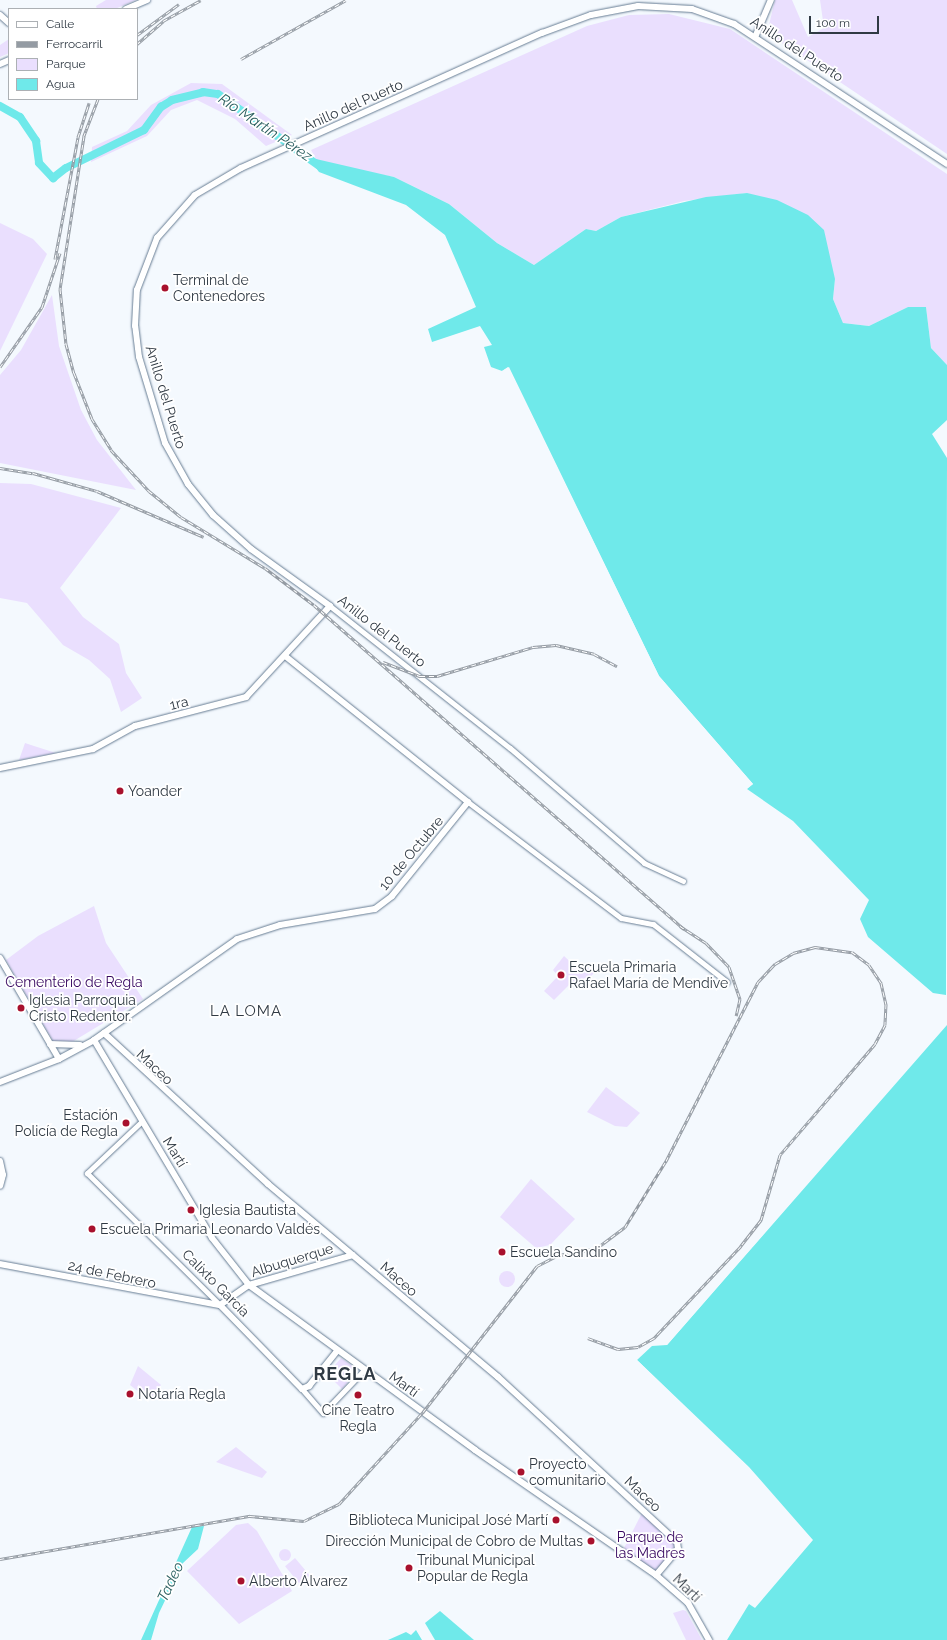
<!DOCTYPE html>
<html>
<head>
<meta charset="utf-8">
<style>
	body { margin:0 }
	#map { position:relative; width:947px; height:1640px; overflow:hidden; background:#f4f9fe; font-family:Raleway,sans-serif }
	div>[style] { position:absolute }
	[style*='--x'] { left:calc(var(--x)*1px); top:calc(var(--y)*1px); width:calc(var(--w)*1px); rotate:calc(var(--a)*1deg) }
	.green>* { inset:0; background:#eadffe; transform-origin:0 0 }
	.round { border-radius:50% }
	.water>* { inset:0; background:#6fe9ea }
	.pier>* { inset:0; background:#f4f9fe }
	.river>* { height:8px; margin:-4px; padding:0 4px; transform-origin:4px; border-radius:4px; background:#6fe9ea }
	.roads { filter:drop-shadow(0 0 1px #667c93) drop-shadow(0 0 1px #667c93) }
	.minor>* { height:5px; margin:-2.5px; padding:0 2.5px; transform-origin:2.5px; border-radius:2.5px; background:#fff }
	.major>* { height:6px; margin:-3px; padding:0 3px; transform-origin:3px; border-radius:3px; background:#fff }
	.rail>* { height:3px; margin-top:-1.5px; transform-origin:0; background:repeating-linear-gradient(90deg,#fff 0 4.5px,#949ba3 0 9px); box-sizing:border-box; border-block:1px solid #949ba3 }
	.dots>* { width:11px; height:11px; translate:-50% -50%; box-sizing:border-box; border:2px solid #fff; border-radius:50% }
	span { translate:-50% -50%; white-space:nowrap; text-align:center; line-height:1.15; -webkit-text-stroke:3.5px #fff; paint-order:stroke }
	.street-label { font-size:14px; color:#303a44 }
	.poi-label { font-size:14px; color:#303a44 }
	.left { translate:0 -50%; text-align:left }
	.right { translate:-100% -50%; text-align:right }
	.park-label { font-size:14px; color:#370760 }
	.water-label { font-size:15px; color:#2a5e5f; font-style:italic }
	.neighbourhood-label { font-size:15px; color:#303a44; letter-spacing:1px }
	.district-label { font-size:18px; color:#303a44; font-weight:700; letter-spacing:1px }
	.legend { position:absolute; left:8px; top:8px; width:130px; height:92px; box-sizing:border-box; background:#fff; border:1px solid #acb0b4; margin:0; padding:5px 7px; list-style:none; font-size:12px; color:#303a44 }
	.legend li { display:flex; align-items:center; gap:8px; height:20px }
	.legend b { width:20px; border:1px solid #acb0b4 }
	.scale { position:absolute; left:809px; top:16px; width:70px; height:18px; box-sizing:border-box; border:2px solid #303a44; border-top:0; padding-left:5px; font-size:12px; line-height:14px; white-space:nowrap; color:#303a44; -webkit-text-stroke:3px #fff; paint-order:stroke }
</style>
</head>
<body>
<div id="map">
	<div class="green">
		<div style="clip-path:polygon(106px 0,136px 0,115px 9px,97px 9px,96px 6px)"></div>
		<div style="clip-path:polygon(775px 0,792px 0,808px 37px,824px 28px,820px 0,947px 0,947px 154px,767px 33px)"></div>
		<div style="clip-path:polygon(669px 14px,730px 29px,947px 174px,947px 365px,931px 348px,926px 307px,908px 307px,869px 326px,843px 323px,833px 299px,835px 279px,747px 193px,684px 201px,621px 217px,596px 231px,586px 229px,534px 265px,497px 243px,449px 204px,394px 177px,325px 164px,316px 159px,311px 150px,587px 26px,629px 15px)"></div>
		<div style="clip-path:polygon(9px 39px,9px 53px,0 57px,0 45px)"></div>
		<div style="clip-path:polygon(191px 83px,222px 84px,292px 135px,266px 146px,235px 119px,197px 100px,171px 110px,147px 136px,91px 162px,92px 147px,127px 131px,151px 105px)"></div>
		<div style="clip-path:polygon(0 223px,33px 239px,47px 254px,0 351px)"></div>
		<div style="clip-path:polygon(52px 295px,59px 346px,81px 410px,97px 440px,136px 490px,0 463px,0 375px,21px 350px)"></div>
		<div style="clip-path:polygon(0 483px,31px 484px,121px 508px,60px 588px,83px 617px,119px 644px,126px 673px,142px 698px,121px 712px,110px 679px,89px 660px,63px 645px,27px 603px,0 598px)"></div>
		<div style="clip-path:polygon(25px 743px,34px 746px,56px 753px,19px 760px)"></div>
		<div style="clip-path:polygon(94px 906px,106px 943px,143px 999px,72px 1042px,53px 1041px,6px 960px,38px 936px)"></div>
		<div style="clip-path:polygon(564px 956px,578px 969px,583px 964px,594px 973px,589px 978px,572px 982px,554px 1000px,544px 991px,558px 976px,553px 970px)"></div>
		<div style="clip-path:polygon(606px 1087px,640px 1113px,627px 1127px,615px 1126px,587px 1112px)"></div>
		<div style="clip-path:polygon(531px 1179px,575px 1219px,550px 1245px,536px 1248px,500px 1217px)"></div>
		<div class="round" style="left:499px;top:1271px;width:16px;height:16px"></div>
		<div style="clip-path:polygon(341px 1358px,358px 1370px,342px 1389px,327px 1374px)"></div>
		<div style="clip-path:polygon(138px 1366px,161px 1385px,149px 1400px,130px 1385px)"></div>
		<div style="clip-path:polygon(236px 1447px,267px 1472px,262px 1478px,216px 1462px)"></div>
		<div style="clip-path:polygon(643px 1511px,678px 1545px,656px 1575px,622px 1552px)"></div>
		<div style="clip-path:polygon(248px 1523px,257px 1531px,292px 1591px,239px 1624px,187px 1571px,236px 1525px)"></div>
		<div class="round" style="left:279px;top:1549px;width:12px;height:12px"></div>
		<div style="left:295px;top:1558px;width:23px;height:13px;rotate:50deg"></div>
		<div style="clip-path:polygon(683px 1610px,686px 1611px,702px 1640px,686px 1640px,673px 1613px)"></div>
	</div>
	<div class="water">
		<div style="clip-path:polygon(316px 159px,394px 177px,449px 204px,497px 243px,534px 265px,586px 229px,596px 231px,621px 217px,706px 197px,747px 193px,777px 200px,808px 215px,824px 230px,835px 279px,833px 299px,843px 323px,869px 326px,908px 307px,926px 307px,931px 348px,947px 365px,947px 420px,932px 434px,947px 458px,946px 995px,933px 993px,868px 937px,860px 919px,869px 900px,793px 821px,747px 789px,753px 784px,659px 676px,508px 367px,502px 371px,491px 367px,484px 347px,492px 345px,480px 326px,432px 342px,428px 329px,476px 307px,445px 235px,406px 205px,319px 172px,310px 160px)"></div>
		<div style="clip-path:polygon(947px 1025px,947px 1640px,727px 1640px,749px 1604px,755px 1608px,813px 1540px,749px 1467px,637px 1360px,652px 1346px,667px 1345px)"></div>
		<div style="clip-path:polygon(204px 1526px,198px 1549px,183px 1563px,159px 1613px,151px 1640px,141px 1640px,192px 1527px)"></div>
		<div style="clip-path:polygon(440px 1611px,474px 1640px,435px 1640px,425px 1623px)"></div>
		<div style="clip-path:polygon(416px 1630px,422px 1640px,388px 1640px,406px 1632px,411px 1635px)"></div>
	</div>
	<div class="pier">
		<div style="clip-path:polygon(509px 367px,659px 676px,753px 784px,745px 790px,750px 784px,657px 677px,508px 370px,502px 371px)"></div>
		<div style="clip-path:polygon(947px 1023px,667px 1345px,650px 1345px,666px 1343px)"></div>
		<div style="clip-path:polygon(637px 1360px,677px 1399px,636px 1361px)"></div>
	</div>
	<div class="river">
		<div style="--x:0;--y:106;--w:23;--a:29"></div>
		<div style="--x:20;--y:117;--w:29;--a:56"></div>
		<div style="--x:36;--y:141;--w:22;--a:82"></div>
		<div style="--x:39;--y:163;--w:21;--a:47"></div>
		<div style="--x:53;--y:178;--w:16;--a:-38"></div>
		<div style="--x:66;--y:168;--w:87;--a:-26"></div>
		<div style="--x:144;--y:130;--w:29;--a:-54"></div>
		<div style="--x:161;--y:107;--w:13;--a:-32"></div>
		<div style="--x:172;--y:100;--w:32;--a:-14"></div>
		<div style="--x:203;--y:92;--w:15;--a:8"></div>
		<div style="--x:218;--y:94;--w:123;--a:35.4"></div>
	</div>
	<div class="roads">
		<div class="minor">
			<div style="--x:330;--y:606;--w:229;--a:38.3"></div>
			<div style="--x:510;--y:748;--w:177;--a:40.6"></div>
			<div style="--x:644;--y:863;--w:43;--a:24.8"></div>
			<div style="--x:468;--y:802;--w:192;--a:37.2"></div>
			<div style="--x:621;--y:918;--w:33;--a:11"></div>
			<div style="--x:653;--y:924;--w:94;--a:38.1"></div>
			<div style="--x:142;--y:1121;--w:76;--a:136.6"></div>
			<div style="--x:87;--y:1173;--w:187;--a:44.8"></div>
			<div style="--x:302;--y:1389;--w:32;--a:49"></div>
			<div style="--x:323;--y:1413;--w:59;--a:-46.4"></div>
		</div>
		<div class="major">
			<div style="--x:126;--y:9;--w:23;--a:-23"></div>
			<div style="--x:0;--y:15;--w:12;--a:42"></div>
			<div style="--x:756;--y:35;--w:38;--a:-67"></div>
			<div style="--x:0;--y:64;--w:10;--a:-24"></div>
			<div style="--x:0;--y:768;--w:95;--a:-11.5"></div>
			<div style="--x:93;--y:749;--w:48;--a:-28.7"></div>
			<div style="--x:135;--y:726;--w:115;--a:-14.6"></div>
			<div style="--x:246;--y:697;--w:124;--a:-47.3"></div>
			<div style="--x:330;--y:606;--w:97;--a:-144.2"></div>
			<div style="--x:251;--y:549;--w:51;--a:-138.2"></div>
			<div style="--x:213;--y:515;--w:40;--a:-129"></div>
			<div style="--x:188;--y:484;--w:47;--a:-119.3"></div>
			<div style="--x:165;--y:443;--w:90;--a:-106.8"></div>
			<div style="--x:139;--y:357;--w:31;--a:-97"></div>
			<div style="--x:135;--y:326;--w:36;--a:-87"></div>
			<div style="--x:137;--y:290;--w:56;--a:-69"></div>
			<div style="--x:157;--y:238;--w:57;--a:-48.5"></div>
			<div style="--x:195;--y:195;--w:53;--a:-30.4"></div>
			<div style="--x:241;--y:168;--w:330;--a:-24.2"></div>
			<div style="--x:542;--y:33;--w:52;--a:-20.2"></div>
			<div style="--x:591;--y:15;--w:48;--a:-10.8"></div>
			<div style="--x:638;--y:6;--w:54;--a:3.2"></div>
			<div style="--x:692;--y:9;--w:45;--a:19.7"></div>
			<div style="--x:734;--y:24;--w:255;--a:33.3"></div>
			<div style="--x:0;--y:958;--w:117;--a:59.7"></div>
			<div style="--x:104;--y:1033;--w:223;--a:42.6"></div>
			<div style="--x:268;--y:1184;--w:300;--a:40"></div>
			<div style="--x:498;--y:1377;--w:243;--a:42.7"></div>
			<div style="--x:677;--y:1542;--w:7;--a:82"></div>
			<div style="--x:678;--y:1549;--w:34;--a:130"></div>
			<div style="--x:94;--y:1040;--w:230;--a:59.2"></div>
			<div style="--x:212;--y:1238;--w:60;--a:51.8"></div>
			<div style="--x:249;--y:1285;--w:280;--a:36.1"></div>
			<div style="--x:475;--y:1450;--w:220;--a:34.6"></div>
			<div style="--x:656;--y:1575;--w:43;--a:41.2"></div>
			<div style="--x:688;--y:1603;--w:43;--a:60.4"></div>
			<div style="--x:50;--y:1044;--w:30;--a:2"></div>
			<div style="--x:0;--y:1082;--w:63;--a:-21.3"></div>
			<div style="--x:59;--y:1059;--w:40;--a:-28"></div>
			<div style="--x:94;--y:1040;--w:175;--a:-35.2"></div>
			<div style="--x:237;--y:939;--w:45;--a:-18"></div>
			<div style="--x:280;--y:925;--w:96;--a:-9.6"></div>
			<div style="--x:375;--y:909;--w:21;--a:-37"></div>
			<div style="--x:392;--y:896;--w:121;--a:-51"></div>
			<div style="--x:468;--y:802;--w:234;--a:-141.4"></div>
			<div style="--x:0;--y:1161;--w:14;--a:78"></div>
			<div style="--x:3;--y:1175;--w:11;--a:105"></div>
			<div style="--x:0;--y:1264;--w:224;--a:10.6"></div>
			<div style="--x:220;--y:1305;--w:117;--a:45.7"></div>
			<div style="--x:302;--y:1389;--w:8;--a:-23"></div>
			<div style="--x:309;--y:1386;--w:45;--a:-51.3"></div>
			<div style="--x:220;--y:1305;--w:35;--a:-35"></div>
			<div style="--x:249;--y:1285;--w:108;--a:-16.1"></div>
		</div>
	</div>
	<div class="rail">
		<div style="--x:137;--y:35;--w:52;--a:-36.4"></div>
		<div style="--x:137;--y:44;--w:35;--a:-41"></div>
		<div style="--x:163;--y:21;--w:43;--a:-28.9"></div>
		<div style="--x:241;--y:59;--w:120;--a:-29.3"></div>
		<div style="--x:98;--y:99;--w:40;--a:111"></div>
		<div style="--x:84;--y:136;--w:155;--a:98.9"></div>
		<div style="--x:60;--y:289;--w:55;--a:83.8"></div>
		<div style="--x:66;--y:344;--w:30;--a:75"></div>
		<div style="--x:74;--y:373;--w:49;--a:68.6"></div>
		<div style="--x:92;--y:419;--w:36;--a:58"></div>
		<div style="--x:111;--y:450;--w:56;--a:47.2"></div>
		<div style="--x:149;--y:491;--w:41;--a:39.1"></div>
		<div style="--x:181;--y:517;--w:98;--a:31.3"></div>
		<div style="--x:265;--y:568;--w:61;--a:37.1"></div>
		<div style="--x:314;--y:605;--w:492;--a:41.2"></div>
		<div style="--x:55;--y:259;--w:124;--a:-79.3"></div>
		<div style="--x:78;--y:137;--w:36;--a:-72"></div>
		<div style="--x:0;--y:367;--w:73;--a:-55"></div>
		<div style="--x:42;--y:307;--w:57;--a:-71.6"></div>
		<div style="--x:0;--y:468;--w:33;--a:9"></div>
		<div style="--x:33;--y:473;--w:66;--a:15.7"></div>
		<div style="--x:97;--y:491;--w:116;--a:23.3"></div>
		<div style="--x:383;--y:662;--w:40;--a:21"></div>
		<div style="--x:420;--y:676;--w:17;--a:0"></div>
		<div style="--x:437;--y:676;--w:100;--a:-16.8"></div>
		<div style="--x:533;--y:647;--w:23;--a:-5"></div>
		<div style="--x:556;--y:645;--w:39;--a:13"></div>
		<div style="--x:594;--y:654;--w:26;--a:28"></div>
		<div style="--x:680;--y:926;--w:31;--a:33"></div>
		<div style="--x:706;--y:943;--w:33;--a:46"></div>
		<div style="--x:729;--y:967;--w:34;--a:71"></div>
		<div style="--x:740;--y:999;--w:17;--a:103"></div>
		<div style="--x:0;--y:1559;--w:254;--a:-9.8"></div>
		<div style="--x:250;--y:1516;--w:54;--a:5.3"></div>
		<div style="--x:304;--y:1521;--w:39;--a:-26"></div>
		<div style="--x:339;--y:1504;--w:125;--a:-47.6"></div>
		<div style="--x:423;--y:1412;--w:185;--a:-52"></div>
		<div style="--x:537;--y:1266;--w:25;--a:-27"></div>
		<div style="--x:559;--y:1255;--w:39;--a:-10"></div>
		<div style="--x:597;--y:1248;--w:35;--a:-37"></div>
		<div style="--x:625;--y:1227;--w:78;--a:-58.2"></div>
		<div style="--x:666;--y:1161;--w:201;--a:-62.8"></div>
		<div style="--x:758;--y:982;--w:25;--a:-47"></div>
		<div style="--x:775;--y:964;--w:21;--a:-31"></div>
		<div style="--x:793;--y:953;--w:23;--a:-15"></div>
		<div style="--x:815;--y:947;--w:37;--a:8"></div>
		<div style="--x:852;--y:952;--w:21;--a:37"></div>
		<div style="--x:869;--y:965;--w:22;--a:56"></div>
		<div style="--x:881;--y:983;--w:22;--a:77"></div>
		<div style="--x:886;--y:1004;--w:21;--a:93"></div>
		<div style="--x:885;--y:1025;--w:21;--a:118"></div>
		<div style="--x:875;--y:1044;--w:146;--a:130.6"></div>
		<div style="--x:780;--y:1155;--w:68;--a:106.3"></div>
		<div style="--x:761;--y:1220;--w:33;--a:128"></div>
		<div style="--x:741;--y:1246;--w:127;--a:133.4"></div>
		<div style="--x:654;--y:1338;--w:18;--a:151"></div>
		<div style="--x:638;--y:1347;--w:20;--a:174"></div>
		<div style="--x:618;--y:1349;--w:32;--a:-160"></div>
	</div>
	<div class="dots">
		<div style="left:165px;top:288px;background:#a8112d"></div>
		<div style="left:120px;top:791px;background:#a8112d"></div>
		<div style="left:561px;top:975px;background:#a8112d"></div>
		<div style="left:21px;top:1008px;background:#a8112d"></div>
		<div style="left:126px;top:1123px;background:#a8112d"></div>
		<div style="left:191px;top:1210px;background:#a8112d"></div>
		<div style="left:92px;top:1229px;background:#a8112d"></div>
		<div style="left:502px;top:1252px;background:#a8112d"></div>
		<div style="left:130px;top:1394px;background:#a8112d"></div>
		<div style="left:358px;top:1395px;background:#a8112d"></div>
		<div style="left:521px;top:1472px;background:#a8112d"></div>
		<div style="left:556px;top:1520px;background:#a8112d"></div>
		<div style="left:591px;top:1541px;background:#a8112d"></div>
		<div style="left:409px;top:1568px;background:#a8112d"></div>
		<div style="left:241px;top:1581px;background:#a8112d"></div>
	</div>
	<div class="street-label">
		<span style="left:797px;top:49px;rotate:33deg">Anillo del Puerto</span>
		<span style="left:353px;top:105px;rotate:-24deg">Anillo del Puerto</span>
		<span style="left:166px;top:397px;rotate:73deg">Anillo del Puerto</span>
		<span style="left:382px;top:631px;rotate:38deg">Anillo del Puerto</span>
		<span style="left:179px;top:703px;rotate:-13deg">1ra</span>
		<span style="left:411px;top:853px;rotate:-50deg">10 de Octubre</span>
		<span style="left:155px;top:1067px;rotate:43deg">Maceo</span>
		<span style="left:175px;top:1152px;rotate:58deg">Martí</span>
		<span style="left:292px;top:1260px;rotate:-17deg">Albuquerque</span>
		<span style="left:112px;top:1274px;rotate:12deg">24 de Febrero</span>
		<span style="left:399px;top:1279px;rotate:41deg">Maceo</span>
		<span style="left:216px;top:1283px;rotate:45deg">Calixto García</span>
		<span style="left:404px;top:1384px;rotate:36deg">Martí</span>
		<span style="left:643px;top:1494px;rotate:43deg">Maceo</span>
		<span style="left:687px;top:1588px;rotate:44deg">Martí</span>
	</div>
	<div class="poi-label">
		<span class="left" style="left:173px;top:288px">Terminal de<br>Contenedores</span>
		<span class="left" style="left:128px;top:791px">Yoander</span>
		<span class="left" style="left:569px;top:975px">Escuela Primaria<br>Rafael María de Mendive</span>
		<span class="left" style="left:29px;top:1008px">Iglesia Parroquia<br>Cristo Redentor.</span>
		<span class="right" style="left:118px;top:1123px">Estación<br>Policía de Regla</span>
		<span class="left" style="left:199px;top:1210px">Iglesia Bautista</span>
		<span class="left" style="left:100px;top:1229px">Escuela Primaria Leonardo Valdés</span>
		<span class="left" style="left:510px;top:1252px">Escuela Sandino</span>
		<span class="left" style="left:138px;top:1394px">Notaría Regla</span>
		<span style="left:358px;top:1418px">Cine Teatro<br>Regla</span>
		<span class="left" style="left:529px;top:1472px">Proyecto<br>comunitario</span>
		<span class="right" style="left:548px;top:1520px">Biblioteca Municipal José Martí</span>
		<span class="right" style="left:583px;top:1541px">Dirección Municipal de Cobro de Multas</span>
		<span class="left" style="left:417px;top:1568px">Tribunal Municipal<br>Popular de Regla</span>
		<span class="left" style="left:249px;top:1581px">Alberto Álvarez</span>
	</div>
	<div class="park-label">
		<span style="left:74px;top:982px">Cementerio de Regla</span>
		<span style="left:650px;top:1545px">Parque de<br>las Madres</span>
	</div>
	<div class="water-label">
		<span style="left:265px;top:128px;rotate:34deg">Río Martín Pérez</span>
		<span style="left:171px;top:1582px;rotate:-65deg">Tadeo</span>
	</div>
	<div class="neighbourhood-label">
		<span style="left:246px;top:1012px">LA LOMA</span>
	</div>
	<div class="district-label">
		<span style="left:345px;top:1374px">REGLA</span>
	</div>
	<ul class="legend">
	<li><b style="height:5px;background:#fff"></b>Calle</li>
	<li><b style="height:5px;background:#949ba3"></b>Ferrocarril</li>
	<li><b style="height:11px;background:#eadffe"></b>Parque</li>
	<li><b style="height:11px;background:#6fe9ea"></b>Agua</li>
	</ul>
	<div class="scale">100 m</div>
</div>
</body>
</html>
